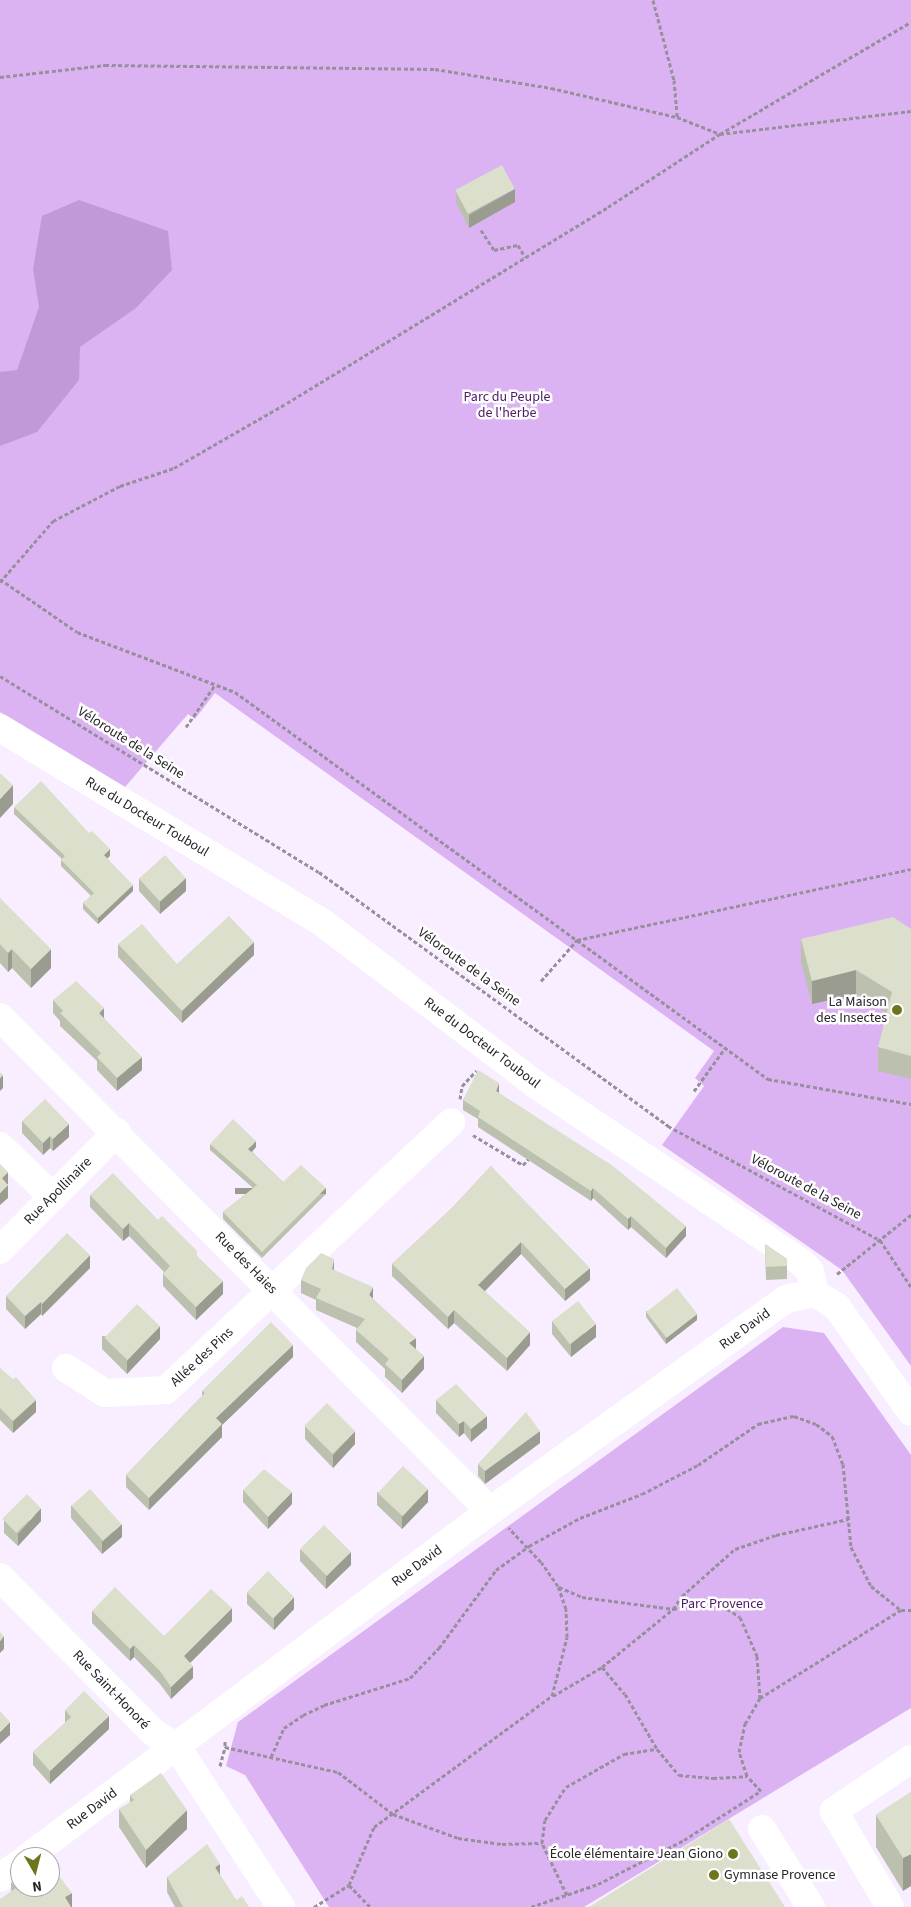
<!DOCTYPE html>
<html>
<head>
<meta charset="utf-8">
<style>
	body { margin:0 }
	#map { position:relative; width:911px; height:1907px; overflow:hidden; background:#f8eeff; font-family:"Source Sans 3",sans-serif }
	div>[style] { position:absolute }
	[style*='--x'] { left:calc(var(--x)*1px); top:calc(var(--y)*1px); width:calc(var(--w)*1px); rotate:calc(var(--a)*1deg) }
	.green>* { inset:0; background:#dbb3f3 }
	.forest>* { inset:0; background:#c199d8 }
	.path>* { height:3px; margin-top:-1.5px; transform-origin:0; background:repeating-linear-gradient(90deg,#97909c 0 4px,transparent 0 6.5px) }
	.minor>* { height:28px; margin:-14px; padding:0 14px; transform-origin:14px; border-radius:14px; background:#fff }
	.wall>* { inset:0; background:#bcc0af }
	.shaded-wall>* { inset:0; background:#999c8f; transform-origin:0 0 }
	.building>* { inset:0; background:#dbdfcc; transform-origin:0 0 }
	.dots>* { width:14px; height:14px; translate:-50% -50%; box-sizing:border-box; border:2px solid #fff; border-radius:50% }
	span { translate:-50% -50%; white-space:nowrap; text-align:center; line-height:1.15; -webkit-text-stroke:5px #fff; paint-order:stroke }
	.park-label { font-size:14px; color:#4c1964 }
	.street-label { font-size:14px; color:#28242a }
	.poi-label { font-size:14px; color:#28242a }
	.right { translate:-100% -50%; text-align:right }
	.left { translate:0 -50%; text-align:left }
	.north { position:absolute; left:10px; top:1847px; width:50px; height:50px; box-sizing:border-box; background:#fff; border:1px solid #a9a7aa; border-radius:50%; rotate:172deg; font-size:14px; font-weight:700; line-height:20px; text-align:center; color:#28242a }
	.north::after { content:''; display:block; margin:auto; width:18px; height:22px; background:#6d761f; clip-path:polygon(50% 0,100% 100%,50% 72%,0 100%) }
</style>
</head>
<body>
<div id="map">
	<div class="green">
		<div style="clip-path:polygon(0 0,911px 0,911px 1366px,842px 1270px,662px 1145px,704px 1086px,695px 1078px,714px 1051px,215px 693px,195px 719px,188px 714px,125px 787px,0 712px)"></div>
		<div style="clip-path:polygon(783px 1327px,824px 1333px,911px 1455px,911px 1708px,584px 1907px,329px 1907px,245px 1775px,226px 1766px,238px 1722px)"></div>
	</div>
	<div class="forest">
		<div style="clip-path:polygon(79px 200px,168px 231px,172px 270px,136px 308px,80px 347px,79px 380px,37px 432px,0 446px,0 372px,17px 370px,39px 307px,33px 269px,42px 216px)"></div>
	</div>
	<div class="path">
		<div style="--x:653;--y:0;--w:83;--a:75.3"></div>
		<div style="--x:674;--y:80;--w:37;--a:85"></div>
		<div style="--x:0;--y:77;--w:106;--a:-6.5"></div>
		<div style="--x:105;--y:65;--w:330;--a:0.7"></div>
		<div style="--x:435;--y:69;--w:118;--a:9.3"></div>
		<div style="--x:551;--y:88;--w:129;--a:13"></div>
		<div style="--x:677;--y:117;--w:46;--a:21.6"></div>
		<div style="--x:720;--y:134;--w:192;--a:-6.9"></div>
		<div style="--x:481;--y:230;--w:24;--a:57"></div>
		<div style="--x:494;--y:250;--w:25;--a:-12"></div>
		<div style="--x:518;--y:245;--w:14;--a:60"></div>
		<div style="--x:0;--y:579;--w:93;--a:34.5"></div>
		<div style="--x:77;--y:632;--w:169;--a:20.8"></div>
		<div style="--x:235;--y:692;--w:659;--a:35.98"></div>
		<div style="--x:768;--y:1079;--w:145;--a:9.9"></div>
		<div style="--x:0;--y:582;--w:81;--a:-49"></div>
		<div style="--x:53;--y:521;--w:76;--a:-27.6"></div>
		<div style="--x:120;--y:486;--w:57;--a:-18.4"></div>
		<div style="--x:174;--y:468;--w:130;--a:-29.9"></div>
		<div style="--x:287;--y:403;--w:376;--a:-31.4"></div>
		<div style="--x:608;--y:207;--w:134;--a:-33.1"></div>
		<div style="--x:720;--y:134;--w:221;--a:-30.4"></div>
		<div style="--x:0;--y:676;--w:374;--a:31.6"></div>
		<div style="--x:319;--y:872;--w:432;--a:36"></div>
		<div style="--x:668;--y:1126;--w:241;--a:28.3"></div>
		<div style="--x:880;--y:1240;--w:56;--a:56.6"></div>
		<div style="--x:186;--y:727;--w:51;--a:-55.4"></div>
		<div style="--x:541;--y:981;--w:55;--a:-48.7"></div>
		<div style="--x:577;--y:940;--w:341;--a:-12"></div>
		<div style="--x:694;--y:1091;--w:53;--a:-54.2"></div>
		<div style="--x:460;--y:1099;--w:13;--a:-81"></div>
		<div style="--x:462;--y:1086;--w:21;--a:-47"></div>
		<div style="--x:473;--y:1135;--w:58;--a:31"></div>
		<div style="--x:523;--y:1165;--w:11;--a:-49"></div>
		<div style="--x:837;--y:1274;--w:95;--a:-38.6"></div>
		<div style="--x:559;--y:1587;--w:25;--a:23"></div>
		<div style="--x:582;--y:1597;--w:92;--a:7.5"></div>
		<div style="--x:673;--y:1609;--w:44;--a:-9.2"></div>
		<div style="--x:716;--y:1602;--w:28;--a:32"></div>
		<div style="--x:740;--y:1617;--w:43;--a:66.4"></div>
		<div style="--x:757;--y:1656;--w:42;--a:85.9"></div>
		<div style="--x:602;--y:1667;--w:35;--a:50"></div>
		<div style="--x:625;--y:1694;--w:64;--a:59.8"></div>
		<div style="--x:657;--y:1749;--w:34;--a:50"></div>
		<div style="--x:679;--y:1775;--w:34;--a:5"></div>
		<div style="--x:713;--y:1778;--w:34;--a:-3"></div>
		<div style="--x:553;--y:1696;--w:57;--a:-30.6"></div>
		<div style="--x:602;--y:1667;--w:92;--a:-39.2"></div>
		<div style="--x:673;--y:1609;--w:16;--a:-55"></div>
		<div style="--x:682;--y:1596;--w:71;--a:-41.6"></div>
		<div style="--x:735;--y:1549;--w:43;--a:-18.9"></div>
		<div style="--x:776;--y:1535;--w:74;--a:-12.5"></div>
		<div style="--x:225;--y:1741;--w:6;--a:90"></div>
		<div style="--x:225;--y:1747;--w:116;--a:12.5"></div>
		<div style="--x:338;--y:1772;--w:69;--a:37.4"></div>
		<div style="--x:393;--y:1814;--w:69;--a:20.3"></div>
		<div style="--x:458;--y:1838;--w:44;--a:7.8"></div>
		<div style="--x:502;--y:1844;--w:40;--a:-1.4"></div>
		<div style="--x:271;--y:1757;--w:32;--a:-66"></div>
		<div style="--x:284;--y:1728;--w:23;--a:-34"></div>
		<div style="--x:303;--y:1715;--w:23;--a:-25"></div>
		<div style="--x:324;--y:1705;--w:90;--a:-17.4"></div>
		<div style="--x:410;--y:1678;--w:42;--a:-46"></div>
		<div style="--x:439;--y:1648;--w:97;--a:-53.8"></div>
		<div style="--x:496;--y:1570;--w:41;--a:-36"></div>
		<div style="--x:529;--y:1546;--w:58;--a:-28.8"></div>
		<div style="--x:580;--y:1518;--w:66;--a:-21.2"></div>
		<div style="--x:642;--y:1494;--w:63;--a:-27.4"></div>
		<div style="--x:698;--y:1465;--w:73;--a:-34.3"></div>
		<div style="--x:758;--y:1424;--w:37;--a:-13"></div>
		<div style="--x:794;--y:1416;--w:23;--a:20"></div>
		<div style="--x:816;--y:1424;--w:20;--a:37"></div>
		<div style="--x:832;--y:1436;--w:30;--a:69"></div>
		<div style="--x:843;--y:1464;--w:83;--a:84.5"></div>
		<div style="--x:851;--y:1547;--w:44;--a:62.9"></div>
		<div style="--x:871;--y:1586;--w:38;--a:39"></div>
		<div style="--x:220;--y:1766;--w:20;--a:-75"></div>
		<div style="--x:349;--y:1885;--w:30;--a:46"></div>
		<div style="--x:567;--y:1895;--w:58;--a:-115.7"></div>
		<div style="--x:542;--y:1843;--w:23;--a:-83"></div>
		<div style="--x:545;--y:1820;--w:39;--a:-58"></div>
		<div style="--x:566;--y:1787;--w:67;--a:-29.6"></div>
		<div style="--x:624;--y:1754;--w:33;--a:-9"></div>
		<div style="--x:314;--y:1907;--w:41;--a:-32.2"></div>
		<div style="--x:349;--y:1885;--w:63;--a:-66.7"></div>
		<div style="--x:374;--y:1827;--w:221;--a:-36.4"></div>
		<div style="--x:552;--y:1696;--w:61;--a:-75.7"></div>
		<div style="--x:567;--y:1637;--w:28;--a:-92"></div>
		<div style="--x:566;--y:1609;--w:24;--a:-109"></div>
		<div style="--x:558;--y:1586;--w:29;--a:-125"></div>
		<div style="--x:541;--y:1562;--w:47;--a:-133.3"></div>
		<div style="--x:531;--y:1907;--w:71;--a:-18.9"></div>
		<div style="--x:598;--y:1884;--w:97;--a:-27.1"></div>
		<div style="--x:684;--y:1840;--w:91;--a:-32.5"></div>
		<div style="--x:761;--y:1791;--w:21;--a:-133"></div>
		<div style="--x:747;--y:1776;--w:25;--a:-108"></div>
		<div style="--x:739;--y:1752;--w:29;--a:-78"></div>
		<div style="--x:745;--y:1724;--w:30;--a:-60"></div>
		<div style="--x:760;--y:1698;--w:166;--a:-32"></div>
		<div style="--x:901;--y:1610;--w:10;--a:0"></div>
	</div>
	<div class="minor">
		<div style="--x:0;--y:728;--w:377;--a:31.1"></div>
		<div style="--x:323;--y:923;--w:266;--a:37.2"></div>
		<div style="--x:535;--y:1084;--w:321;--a:33.8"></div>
		<div style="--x:802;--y:1263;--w:11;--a:45"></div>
		<div style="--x:810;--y:1271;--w:23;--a:77"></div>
		<div style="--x:815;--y:1293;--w:26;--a:32"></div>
		<div style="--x:837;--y:1307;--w:128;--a:54.8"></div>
		<div style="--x:0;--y:1017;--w:696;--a:45.23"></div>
		<div style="--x:0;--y:1146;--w:74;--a:43.9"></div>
		<div style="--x:0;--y:1250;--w:166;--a:-45.2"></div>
		<div style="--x:66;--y:1368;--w:46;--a:32.7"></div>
		<div style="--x:105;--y:1393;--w:61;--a:-2.8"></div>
		<div style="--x:166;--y:1390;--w:391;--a:-43.2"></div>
		<div style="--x:0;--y:1577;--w:218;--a:45.4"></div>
		<div style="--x:153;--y:1732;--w:28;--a:32"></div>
		<div style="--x:177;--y:1747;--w:191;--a:57"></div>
		<div style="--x:762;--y:1829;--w:92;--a:57.9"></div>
		<div style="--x:28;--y:1857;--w:577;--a:-36.83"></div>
		<div style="--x:490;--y:1511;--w:364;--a:-35.6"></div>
		<div style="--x:786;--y:1299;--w:30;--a:-12"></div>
		<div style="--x:0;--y:1878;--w:25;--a:-37"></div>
		<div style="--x:890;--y:1907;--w:111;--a:-120.3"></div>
		<div style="--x:834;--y:1811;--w:93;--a:-34"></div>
	</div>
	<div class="wall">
		<div style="clip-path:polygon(456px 191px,515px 202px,469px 228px,456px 203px)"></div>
		<div style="clip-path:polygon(14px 807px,110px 856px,107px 858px,133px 891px,98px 924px,83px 909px,83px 903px,91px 896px,61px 866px,61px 860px,62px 859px,14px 814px)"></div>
		<div style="clip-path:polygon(139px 878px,186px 891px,160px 914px,139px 891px)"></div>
		<div style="clip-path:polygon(0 898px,51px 968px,31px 988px,12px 968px,8px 972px,0 963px)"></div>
		<div style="clip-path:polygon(911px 929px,911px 1079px,878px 1071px,878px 1047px,887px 1013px,856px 994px,812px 1004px,801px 962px,801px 939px)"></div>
		<div style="clip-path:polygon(118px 944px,177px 964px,254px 955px,182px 1023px,118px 957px)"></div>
		<div style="clip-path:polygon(53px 1000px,104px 1018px,142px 1070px,117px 1091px,97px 1070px,97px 1061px,60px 1026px,60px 1021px,53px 1013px)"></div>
		<div style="clip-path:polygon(499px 1093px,686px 1236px,666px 1258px,631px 1227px,628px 1230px,593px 1198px,591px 1201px,478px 1127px,478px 1119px,463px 1110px,463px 1100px)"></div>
		<div style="clip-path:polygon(22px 1121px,69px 1137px,53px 1151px,50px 1148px,43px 1155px,22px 1133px)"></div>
		<div style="clip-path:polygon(210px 1144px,256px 1147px,252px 1152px,283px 1182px,326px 1194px,262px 1258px,223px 1219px,223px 1212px,253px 1188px,210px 1150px)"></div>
		<div style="clip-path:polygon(491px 1166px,590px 1280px,565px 1301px,521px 1254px,485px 1291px,530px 1345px,507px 1371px,454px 1323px,448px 1329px,392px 1276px,392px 1264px,453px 1207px)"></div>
		<div style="clip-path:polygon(90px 1195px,158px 1220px,197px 1256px,223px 1294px,196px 1320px,163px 1286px,163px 1274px,164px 1272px,129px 1236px,123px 1241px,90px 1207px)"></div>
		<div style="clip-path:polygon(765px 1244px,787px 1259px,787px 1279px,766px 1280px)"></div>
		<div style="clip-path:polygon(90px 1268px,42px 1316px,41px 1314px,25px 1329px,6px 1309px,6px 1296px)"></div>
		<div style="clip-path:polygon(334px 1270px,373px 1299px,416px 1349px,424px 1369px,402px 1393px,385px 1377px,385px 1369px,356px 1342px,356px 1330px,357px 1328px,316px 1310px,316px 1300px,301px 1293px,301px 1280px)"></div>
		<div style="clip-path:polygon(646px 1311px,697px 1320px,666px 1344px,646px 1317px)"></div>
		<div style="clip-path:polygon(552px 1321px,596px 1337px,571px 1357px,552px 1334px)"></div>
		<div style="clip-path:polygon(102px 1336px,160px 1339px,127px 1374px,102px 1349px)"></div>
		<div style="clip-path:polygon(293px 1357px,222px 1425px,222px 1437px,149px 1510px,126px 1487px,126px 1475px,202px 1396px,202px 1391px)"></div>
		<div style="clip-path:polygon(0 1368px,36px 1412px,13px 1433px,0 1420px)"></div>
		<div style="clip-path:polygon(436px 1400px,487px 1428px,471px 1442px,464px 1433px,459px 1437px,436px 1413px)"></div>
		<div style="clip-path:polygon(305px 1426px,355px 1444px,333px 1468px,305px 1439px)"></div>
		<div style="clip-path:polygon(540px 1443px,485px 1484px,478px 1476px,478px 1464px)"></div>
		<div style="clip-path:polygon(243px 1490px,292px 1504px,268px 1529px,243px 1502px)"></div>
		<div style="clip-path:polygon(377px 1492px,428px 1502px,402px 1529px,377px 1505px)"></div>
		<div style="clip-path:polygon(71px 1505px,122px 1537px,102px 1554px,71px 1518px)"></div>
		<div style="clip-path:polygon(4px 1520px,41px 1521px,18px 1546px,4px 1533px)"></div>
		<div style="clip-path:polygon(300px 1549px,351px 1565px,326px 1589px,300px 1561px)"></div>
		<div style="clip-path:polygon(247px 1592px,294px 1609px,274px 1630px,247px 1604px)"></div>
		<div style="clip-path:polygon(92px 1611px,164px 1636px,232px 1621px,190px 1663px,193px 1678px,171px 1699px,160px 1684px,134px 1657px,130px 1661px,92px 1623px)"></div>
		<div style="clip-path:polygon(65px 1710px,109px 1729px,50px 1784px,33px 1765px,33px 1752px,65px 1723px)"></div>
		<div style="clip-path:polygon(911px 1792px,903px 1891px,876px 1847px,876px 1815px)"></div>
		<div style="clip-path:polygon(130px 1795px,187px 1829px,146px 1868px,119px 1827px,119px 1809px,130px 1803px)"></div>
		<div style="clip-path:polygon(220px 1875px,236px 1900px,249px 1907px,175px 1907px,167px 1892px,167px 1877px)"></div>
		<div style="clip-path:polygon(11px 1882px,72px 1907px,11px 1891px)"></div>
	</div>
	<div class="shaded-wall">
		<div style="clip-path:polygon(515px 189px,515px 202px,469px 228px,469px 215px)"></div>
		<div style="clip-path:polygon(13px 785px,13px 804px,0 818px,0 799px)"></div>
		<div style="clip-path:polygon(110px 849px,110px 856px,104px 861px,104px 855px)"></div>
		<div style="clip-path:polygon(186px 878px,186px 891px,160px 914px,160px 902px)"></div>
		<div style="clip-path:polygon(133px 885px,133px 891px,98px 924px,98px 918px)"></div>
		<div style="clip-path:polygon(254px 942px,254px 955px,182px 1023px,182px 1011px)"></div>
		<div style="clip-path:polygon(12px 949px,12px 968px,8px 972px,8px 953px)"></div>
		<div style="clip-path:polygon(51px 949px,51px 968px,31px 988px,31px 969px)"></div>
		<div style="clip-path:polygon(856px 970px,856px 994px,812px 1004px,812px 981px)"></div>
		<div style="clip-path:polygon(104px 1008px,104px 1021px,99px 1013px)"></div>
		<div style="clip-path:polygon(142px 1057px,142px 1070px,117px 1091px,117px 1078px)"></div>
		<div style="clip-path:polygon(3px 1075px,3px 1088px,0 1091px,0 1078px)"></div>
		<div style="clip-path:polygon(499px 1083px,499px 1093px,496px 1091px)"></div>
		<div style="clip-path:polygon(69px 1124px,69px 1137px,53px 1151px,53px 1139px)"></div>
		<div style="clip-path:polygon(50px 1136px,50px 1148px,43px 1155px,43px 1143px)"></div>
		<div style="clip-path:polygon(256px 1141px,256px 1147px,248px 1156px,248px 1149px)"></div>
		<div style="clip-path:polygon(8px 1172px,8px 1184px,2px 1191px,2px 1178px)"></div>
		<div style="clip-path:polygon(8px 1185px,8px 1198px,0 1205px,0 1193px)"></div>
		<div style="left:326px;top:1188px;width:6px;height:91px;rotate:90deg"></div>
		<div style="clip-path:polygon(593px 1188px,593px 1198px,591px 1201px,591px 1191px)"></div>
		<div style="clip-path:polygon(631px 1216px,631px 1227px,628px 1230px,628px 1219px)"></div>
		<div style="clip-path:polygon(129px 1223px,129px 1236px,123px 1241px,123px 1229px)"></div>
		<div style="clip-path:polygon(686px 1226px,686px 1236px,666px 1258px,666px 1248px)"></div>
		<div style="clip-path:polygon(521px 1242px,521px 1254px,478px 1298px,478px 1285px)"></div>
		<div style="clip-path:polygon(90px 1255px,90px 1268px,42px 1316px,42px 1304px)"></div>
		<div style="clip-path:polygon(334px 1259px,334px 1271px,332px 1269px)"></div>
		<div style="clip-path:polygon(590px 1268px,590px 1280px,565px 1301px,565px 1289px)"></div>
		<div style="clip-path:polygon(223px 1281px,223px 1294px,196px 1320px,196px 1307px)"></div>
		<div style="clip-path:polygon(373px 1287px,373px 1299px,369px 1295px)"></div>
		<div style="clip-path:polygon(41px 1302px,41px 1314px,25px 1329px,25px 1316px)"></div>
		<div style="clip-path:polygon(454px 1310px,454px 1323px,448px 1329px,448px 1317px)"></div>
		<div style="clip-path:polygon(697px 1314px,697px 1320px,666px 1344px,666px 1337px)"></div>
		<div style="clip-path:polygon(596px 1324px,596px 1337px,571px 1357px,571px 1344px)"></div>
		<div style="clip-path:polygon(160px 1326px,160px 1339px,127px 1374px,127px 1361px)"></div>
		<div style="clip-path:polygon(530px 1332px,530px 1345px,507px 1371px,507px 1358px)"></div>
		<div style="clip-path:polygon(416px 1338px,416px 1351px,409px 1343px)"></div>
		<div style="clip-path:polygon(293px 1345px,293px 1357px,222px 1425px,222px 1437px,149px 1510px,149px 1498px,216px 1418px)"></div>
		<div style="clip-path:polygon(424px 1356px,424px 1369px,402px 1393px,402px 1380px)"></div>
		<div style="clip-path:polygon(36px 1400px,36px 1412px,13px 1433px,13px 1421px)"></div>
		<div style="clip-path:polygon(487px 1416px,487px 1428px,471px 1442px,471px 1429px)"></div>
		<div style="clip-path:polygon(464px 1421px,464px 1433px,459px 1437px,459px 1424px)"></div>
		<div style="clip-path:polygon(355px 1431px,355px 1444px,333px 1468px,333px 1455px)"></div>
		<div style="clip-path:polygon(540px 1431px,540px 1443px,485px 1484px,485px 1471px)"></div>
		<div style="clip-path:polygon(428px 1489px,428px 1502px,402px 1529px,402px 1516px)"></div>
		<div style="clip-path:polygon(292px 1492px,292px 1504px,268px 1529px,268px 1517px)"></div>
		<div style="clip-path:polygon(41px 1508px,41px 1521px,18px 1546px,18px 1534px)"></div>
		<div style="clip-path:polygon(122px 1524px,122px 1537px,102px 1554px,102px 1542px)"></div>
		<div style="clip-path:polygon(351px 1552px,351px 1565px,326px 1589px,326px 1576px)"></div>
		<div style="clip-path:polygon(294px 1597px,294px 1609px,274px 1630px,274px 1618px)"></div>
		<div style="clip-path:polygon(232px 1608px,232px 1621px,184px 1669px,184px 1656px)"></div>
		<div style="clip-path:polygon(4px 1636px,4px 1649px,0 1653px,0 1641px)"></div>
		<div style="clip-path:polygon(134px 1645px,134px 1657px,130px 1661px,130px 1649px)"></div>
		<div style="clip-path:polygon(193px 1666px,193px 1678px,171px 1699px,171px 1687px)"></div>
		<div style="clip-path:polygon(109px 1716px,109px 1729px,50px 1784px,50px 1771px)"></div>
		<div style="clip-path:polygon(10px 1722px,10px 1735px,0 1744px,0 1732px)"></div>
		<div style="clip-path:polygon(187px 1810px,187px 1829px,146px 1868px,146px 1850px)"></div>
		<div style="clip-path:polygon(911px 1854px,911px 1886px,903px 1891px,903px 1858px)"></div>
		<div style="clip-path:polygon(220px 1864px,220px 1880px,215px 1867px)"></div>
		<div style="clip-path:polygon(72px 1893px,72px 1907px,65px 1907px,65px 1897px)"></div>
	</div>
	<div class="building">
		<div style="left:502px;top:165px;width:27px;height:53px;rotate:62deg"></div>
		<div style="clip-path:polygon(0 773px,13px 785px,0 799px)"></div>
		<div style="clip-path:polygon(41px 781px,89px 833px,92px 831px,110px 849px,104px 855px,133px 885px,98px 918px,83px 903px,94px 893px,61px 860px,65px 856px,14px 807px)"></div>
		<div style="left:165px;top:855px;width:31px;height:35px;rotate:48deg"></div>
		<div style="clip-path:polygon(0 898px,51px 949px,31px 969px,12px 949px,8px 953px,0 944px)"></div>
		<div style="clip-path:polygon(229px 916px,254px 942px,182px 1011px,118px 944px,142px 924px,177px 964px)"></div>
		<div style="clip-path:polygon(893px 917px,911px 929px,911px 1056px,878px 1047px,892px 992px,856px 970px,812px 981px,801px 939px)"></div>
		<div style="clip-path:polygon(76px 981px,104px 1008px,99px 1013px,142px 1057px,117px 1078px,97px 1057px,101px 1053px,60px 1013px,63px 1011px,53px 1000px)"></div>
		<div style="clip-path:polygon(478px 1070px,499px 1083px,496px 1091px,613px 1166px,686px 1226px,666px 1248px,631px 1216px,628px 1219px,593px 1188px,591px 1191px,478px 1117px,480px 1111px,463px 1100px)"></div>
		<div style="clip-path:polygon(0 1072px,3px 1075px,0 1078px)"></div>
		<div style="clip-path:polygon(45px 1099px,69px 1124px,53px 1139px,50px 1136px,43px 1143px,22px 1121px)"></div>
		<div style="clip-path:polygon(233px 1119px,256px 1141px,248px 1149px,283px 1182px,301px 1165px,326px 1188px,262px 1252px,223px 1212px,257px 1185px,210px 1144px)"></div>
		<div style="clip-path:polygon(0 1164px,8px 1172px,2px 1178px,8px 1185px,0 1193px)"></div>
		<div style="clip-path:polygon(491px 1166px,590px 1268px,565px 1289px,521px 1242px,478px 1285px,530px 1332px,507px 1358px,454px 1310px,448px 1317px,392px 1264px,453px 1207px)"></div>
		<div style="clip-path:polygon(113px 1173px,158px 1220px,162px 1216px,197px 1251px,197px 1256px,223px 1281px,196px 1307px,163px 1274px,170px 1266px,129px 1223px,123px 1229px,90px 1195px)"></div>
		<div style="clip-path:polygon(67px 1233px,90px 1255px,42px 1304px,41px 1302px,25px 1316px,6px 1296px)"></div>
		<div style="clip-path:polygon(765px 1244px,787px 1259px,787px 1266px,766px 1267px)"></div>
		<div style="clip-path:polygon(321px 1253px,334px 1259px,332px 1269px,373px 1287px,369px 1295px,416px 1338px,409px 1343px,424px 1356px,402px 1380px,385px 1364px,389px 1359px,356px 1330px,365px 1319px,316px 1298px,321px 1289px,301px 1280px,306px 1268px)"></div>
		<div style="left:677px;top:1288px;width:33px;height:39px;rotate:52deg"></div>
		<div style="left:578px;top:1301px;width:29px;height:33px;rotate:52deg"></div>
		<div style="left:137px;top:1304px;width:32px;height:47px;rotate:44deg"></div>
		<div style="clip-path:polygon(271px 1322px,293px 1345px,216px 1418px,222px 1424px,149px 1498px,126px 1475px,205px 1393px,202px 1391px)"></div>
		<div style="clip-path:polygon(0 1368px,13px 1379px,16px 1377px,36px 1400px,13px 1421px,0 1408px)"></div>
		<div style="clip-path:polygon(456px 1384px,487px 1416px,471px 1429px,464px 1421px,459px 1424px,436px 1400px)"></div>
		<div style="left:327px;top:1403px;width:40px;height:32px;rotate:45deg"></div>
		<div style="clip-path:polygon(526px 1412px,540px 1431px,485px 1471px,478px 1464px)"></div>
		<div style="left:403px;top:1466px;width:34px;height:37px;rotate:43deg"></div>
		<div style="clip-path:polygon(264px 1469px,292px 1492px,268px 1517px,243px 1490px)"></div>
		<div style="left:90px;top:1489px;width:47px;height:25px;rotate:48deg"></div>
		<div style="left:27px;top:1494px;width:20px;height:35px;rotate:45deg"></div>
		<div style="left:324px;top:1525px;width:38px;height:34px;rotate:45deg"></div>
		<div style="left:268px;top:1571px;width:37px;height:30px;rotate:45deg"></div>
		<div style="clip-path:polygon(115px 1587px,164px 1636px,211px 1589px,232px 1608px,184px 1656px,193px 1666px,171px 1687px,160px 1671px,134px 1645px,130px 1649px,92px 1611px)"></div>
		<div style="clip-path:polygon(0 1632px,4px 1636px,0 1641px)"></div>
		<div style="clip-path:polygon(84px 1691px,109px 1716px,50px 1771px,33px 1752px,71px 1717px,65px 1710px)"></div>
		<div style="clip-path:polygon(0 1711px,10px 1722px,0 1732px)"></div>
		<div style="clip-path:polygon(161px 1773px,187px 1810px,146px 1850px,119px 1809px,134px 1800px,130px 1795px)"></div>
		<div style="clip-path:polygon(911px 1792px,911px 1854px,903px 1858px,876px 1815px)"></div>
		<div style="clip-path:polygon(729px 1819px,785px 1907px,589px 1907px)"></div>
		<div style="clip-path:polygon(207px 1844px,220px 1864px,215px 1867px,236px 1900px,242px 1896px,249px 1907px,183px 1907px,167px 1877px)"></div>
		<div style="clip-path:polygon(50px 1864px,72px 1893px,65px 1897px,71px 1907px,0 1907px,0 1899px,16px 1888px,11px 1882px,20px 1877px,20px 1887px,50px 1887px)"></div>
	</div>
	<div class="dots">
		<div style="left:897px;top:1010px;background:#6d761f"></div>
		<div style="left:733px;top:1854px;background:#6d761f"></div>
		<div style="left:714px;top:1875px;background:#6d761f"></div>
	</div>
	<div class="park-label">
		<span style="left:507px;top:405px">Parc du Peuple<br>de l'herbe</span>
		<span style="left:722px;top:1604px">Parc Provence</span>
	</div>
	<div class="street-label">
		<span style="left:131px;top:743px;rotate:32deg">Véloroute de la Seine</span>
		<span style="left:147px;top:817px;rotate:31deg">Rue du Docteur Touboul</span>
		<span style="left:469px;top:967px;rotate:36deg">Véloroute de la Seine</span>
		<span style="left:482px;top:1043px;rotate:37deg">Rue du Docteur Touboul</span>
		<span style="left:806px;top:1187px;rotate:28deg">Véloroute de la Seine</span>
		<span style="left:58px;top:1191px;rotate:-45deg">Rue Apollinaire</span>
		<span style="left:246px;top:1263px;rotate:45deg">Rue des Haies</span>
		<span style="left:745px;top:1329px;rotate:-36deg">Rue David</span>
		<span style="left:202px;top:1357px;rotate:-43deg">Allée des Pins</span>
		<span style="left:417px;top:1566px;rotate:-37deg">Rue David</span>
		<span style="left:111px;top:1690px;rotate:46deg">Rue Saint-Honoré</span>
		<span style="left:92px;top:1809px;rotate:-37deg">Rue David</span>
	</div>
	<div class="poi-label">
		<span class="right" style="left:887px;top:1010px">La Maison<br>des Insectes</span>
		<span class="right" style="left:723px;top:1854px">École élémentaire Jean Giono</span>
		<span class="left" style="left:724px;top:1875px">Gymnase Provence</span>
	</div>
	<div class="north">N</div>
</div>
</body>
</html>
